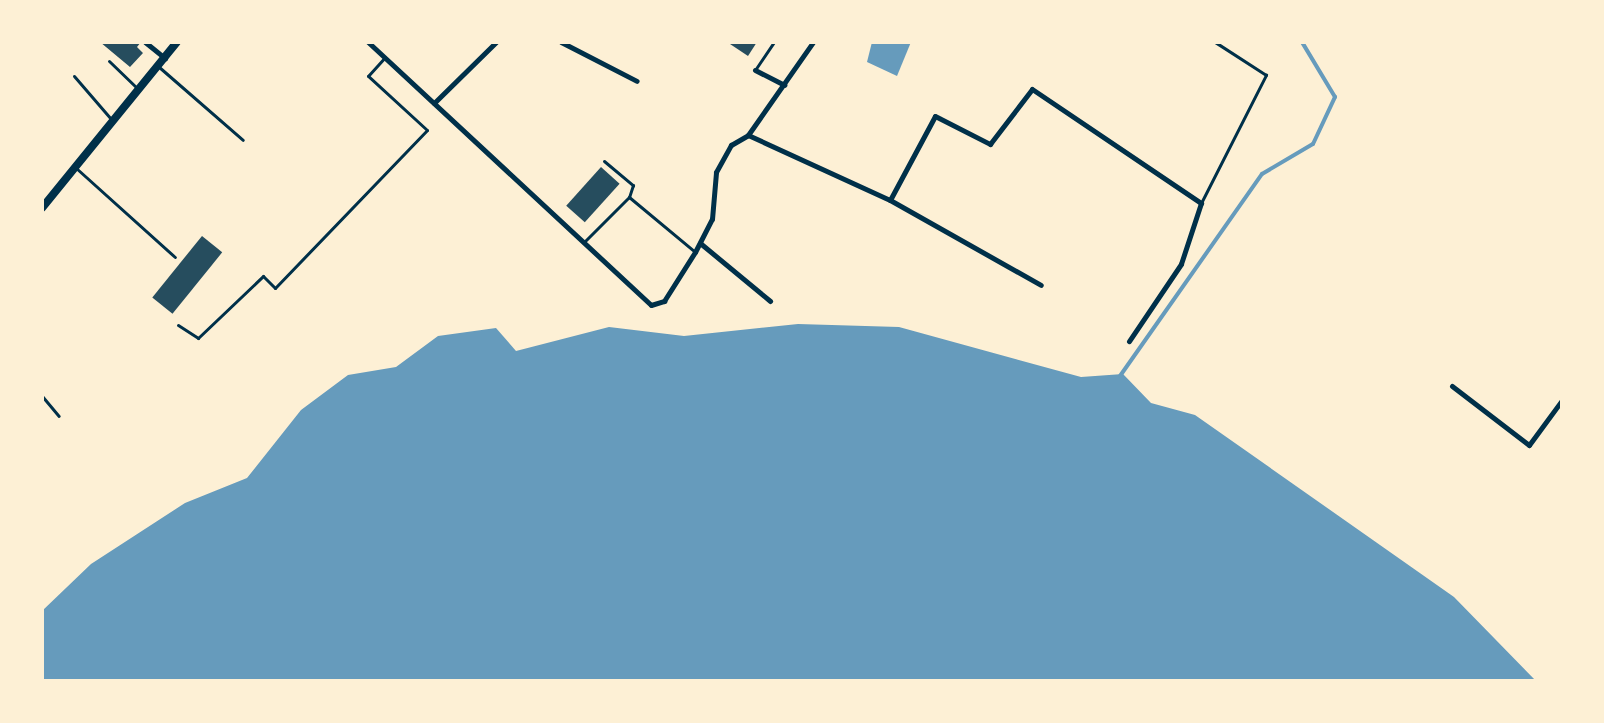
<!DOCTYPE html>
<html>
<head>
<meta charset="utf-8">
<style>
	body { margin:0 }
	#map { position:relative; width:1604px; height:723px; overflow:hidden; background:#fdf0d5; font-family:"Archivo Narrow",sans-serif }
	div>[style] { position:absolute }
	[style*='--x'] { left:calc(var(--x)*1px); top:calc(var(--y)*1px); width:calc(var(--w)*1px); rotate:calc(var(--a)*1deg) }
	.water>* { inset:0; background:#669bbc }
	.stream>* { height:4px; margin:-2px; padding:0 2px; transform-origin:2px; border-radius:2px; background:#669bbc }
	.building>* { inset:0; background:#264d5e; transform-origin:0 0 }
	.service>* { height:3px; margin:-1.5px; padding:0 1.5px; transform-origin:1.5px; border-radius:1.5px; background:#003049 }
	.minor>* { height:5px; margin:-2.5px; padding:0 2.5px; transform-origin:2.5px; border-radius:2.5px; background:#003049 }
	.secondary>* { height:8px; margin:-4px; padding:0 4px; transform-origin:4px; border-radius:4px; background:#003049 }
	span { translate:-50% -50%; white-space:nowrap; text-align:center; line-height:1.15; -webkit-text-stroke:6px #fdf0d5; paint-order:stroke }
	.frame { position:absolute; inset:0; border:44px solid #fdf0d5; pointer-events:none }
</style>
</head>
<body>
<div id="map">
	<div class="water">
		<div style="clip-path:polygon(872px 42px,911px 42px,897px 76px,867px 62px)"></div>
		<div style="clip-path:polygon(798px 324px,899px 327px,1081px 377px,1123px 374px,1151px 403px,1195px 415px,1454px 597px,1536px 681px,42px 681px,42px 611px,91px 564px,185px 503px,247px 478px,301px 410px,348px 375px,396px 367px,438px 336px,496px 328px,516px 351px,609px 327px,684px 336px)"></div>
	</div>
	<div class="stream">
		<div style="--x:1120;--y:376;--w:247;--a:-54.9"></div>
		<div style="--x:1262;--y:174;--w:59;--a:-30.5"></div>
		<div style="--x:1313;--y:144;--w:52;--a:-64.9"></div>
		<div style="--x:1335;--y:97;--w:64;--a:-121"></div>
	</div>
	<div class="building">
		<div style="clip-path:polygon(100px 42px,141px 42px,137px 47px,143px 53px,130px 67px)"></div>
		<div style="clip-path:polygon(727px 42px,757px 42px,748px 56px)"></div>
		<div style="left:601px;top:167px;width:25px;height:52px;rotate:42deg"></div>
		<div style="left:202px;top:236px;width:26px;height:79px;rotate:39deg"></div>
	</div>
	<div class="service">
		<div style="--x:109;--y:61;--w:40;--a:44"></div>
		<div style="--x:159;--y:67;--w:111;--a:41"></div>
		<div style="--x:755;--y:70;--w:34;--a:-56"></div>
		<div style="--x:74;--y:76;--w:58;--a:49.2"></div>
		<div style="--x:604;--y:161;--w:38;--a:40"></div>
		<div style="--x:633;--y:185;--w:13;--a:108"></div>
		<div style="--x:76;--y:168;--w:133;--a:42"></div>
		<div style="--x:1201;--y:203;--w:144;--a:-63.1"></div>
		<div style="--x:1266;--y:75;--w:61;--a:-147.1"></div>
		<div style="--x:584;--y:242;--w:64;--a:-45"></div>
		<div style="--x:629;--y:197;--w:85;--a:39.7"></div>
		<div style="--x:178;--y:325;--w:24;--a:33"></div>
		<div style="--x:198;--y:338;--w:90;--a:-43.6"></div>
		<div style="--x:263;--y:276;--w:17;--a:45"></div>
		<div style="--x:275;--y:288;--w:219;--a:-46.1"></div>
		<div style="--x:427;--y:130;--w:80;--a:-137.5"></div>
		<div style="--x:368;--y:76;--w:25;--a:-48"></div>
		<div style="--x:42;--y:396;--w:26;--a:50"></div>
	</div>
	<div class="minor">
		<div style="--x:145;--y:42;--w:26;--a:39"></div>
		<div style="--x:368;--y:42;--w:386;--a:42.9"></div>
		<div style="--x:651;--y:305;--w:14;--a:-17"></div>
		<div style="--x:664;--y:301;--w:58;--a:-57.7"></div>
		<div style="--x:695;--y:252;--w:37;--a:-63"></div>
		<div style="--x:712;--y:219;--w:47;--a:-85.1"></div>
		<div style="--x:716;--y:172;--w:31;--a:-61"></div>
		<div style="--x:731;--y:145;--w:20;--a:-30"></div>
		<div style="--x:748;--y:135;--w:156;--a:24.6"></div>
		<div style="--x:890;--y:200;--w:173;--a:29.4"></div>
		<div style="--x:561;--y:42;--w:85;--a:27.2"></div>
		<div style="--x:755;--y:70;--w:33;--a:27"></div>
		<div style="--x:434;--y:103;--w:87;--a:-44.5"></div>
		<div style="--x:748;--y:135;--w:113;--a:-55"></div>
		<div style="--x:890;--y:200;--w:95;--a:-61.8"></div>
		<div style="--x:935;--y:116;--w:62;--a:27"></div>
		<div style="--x:990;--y:144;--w:69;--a:-52.6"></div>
		<div style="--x:1032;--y:89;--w:204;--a:34"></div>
		<div style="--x:1201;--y:203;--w:64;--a:108.2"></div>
		<div style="--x:1181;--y:264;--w:93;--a:124"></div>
		<div style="--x:700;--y:243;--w:91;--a:39.6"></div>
		<div style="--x:1452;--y:386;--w:97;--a:37.5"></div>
		<div style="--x:1529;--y:445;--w:56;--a:-53.7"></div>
	</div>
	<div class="secondary">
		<div style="--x:42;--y:208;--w:214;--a:-50.9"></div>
	</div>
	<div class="frame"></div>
</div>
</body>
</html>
